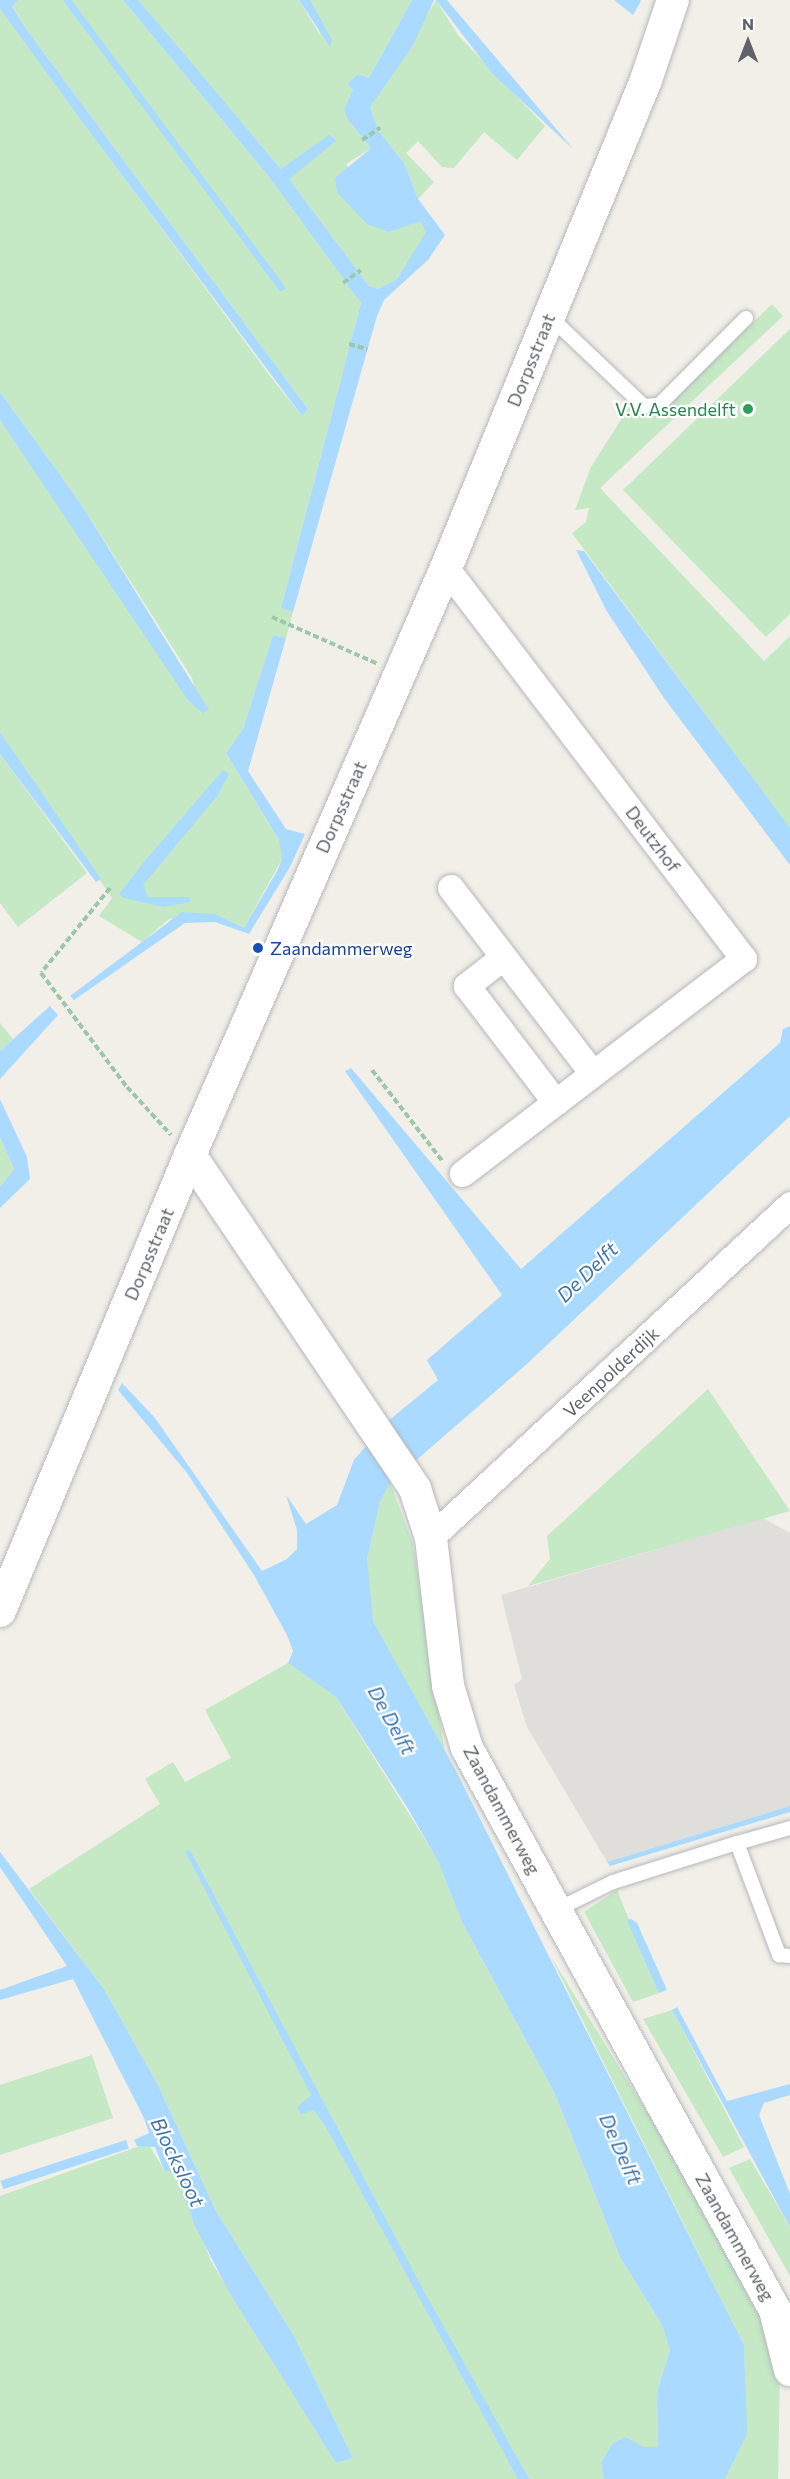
<!DOCTYPE html>
<html>
<head>
<meta charset="utf-8">
<style>
	body { margin:0 }
	#map { position:relative; width:790px; height:2479px; overflow:hidden; background:#f1efe8; font-family:Commissioner,sans-serif }
	div>[style] { position:absolute }
	[style*='--x'] { left:calc(var(--x)*1px); top:calc(var(--y)*1px); width:calc(var(--w)*1px); rotate:calc(var(--a)*1deg) }
	.industrial>* { inset:0; background:#e0deda }
	.green>* { inset:0; background:#c5e8c5 }
	.water>* { inset:0; background:#aadaff; transform-origin:0 0 }
	.stream>* { height:7px; margin:-3.5px; padding:0 3.5px; transform-origin:3.5px; border-radius:3.5px; background:#aadaff }
	.path>* { height:4px; margin-top:-2px; transform-origin:0; background:repeating-linear-gradient(90deg,#9cc7a9 0 6px,transparent 0 9px) }
	.roads { filter:drop-shadow(0 0 2px #b5b8bc) drop-shadow(0 0 2px #b5b8bc) }
	.service>* { height:14px; margin:-7px; padding:0 7px; transform-origin:7px; border-radius:7px; background:#fff }
	.minor>* { height:26px; margin:-13px; padding:0 13px; transform-origin:13px; border-radius:13px; background:#fff }
	.tertiary>* { height:32px; margin:-16px; padding:0 16px; transform-origin:16px; border-radius:16px; background:#fff }
	.dots>* { width:16px; height:16px; translate:-50% -50%; box-sizing:border-box; border:3px solid #fff; border-radius:50% }
	span { translate:-50% -50%; white-space:nowrap; text-align:center; line-height:1.15; -webkit-text-stroke:4.5px #fff; paint-order:stroke }
	.street-label { font-size:18px; color:#5f6368 }
	.leisure-label { font-size:18px; color:#27864d }
	.right { translate:-100% -50%; text-align:right }
	.transit-label { font-size:18px; color:#164399 }
	.left { translate:0 -50%; text-align:left }
	.water-label { font-size:20px; color:#4174aa; font-style:italic }
	.north { position:absolute; left:718px; top:12px; width:60px; height:60px; -webkit-text-stroke:4px #fff; paint-order:stroke; rotate:0deg; font-size:16px; font-weight:700; line-height:24px; text-align:center; color:#5f6368 }
	.north::after { content:''; display:block; margin:auto; width:21px; height:27px; background:#5f6368; clip-path:polygon(50% 0,100% 100%,50% 72%,0 100%) }
</style>
</head>
<body>
<div id="map">
	<div class="industrial">
		<div style="clip-path:polygon(763px 1518px,790px 1533px,790px 1806px,607px 1862px,527px 1727px,514px 1685px,522px 1679px,501px 1595px)"></div>
	</div>
	<div class="green">
		<div style="clip-path:polygon(18px 0,123px 0,270px 178px,361px 303px,281px 608px,293px 612px,286px 638px,273px 635px,243px 729px,226px 753px,283px 847px,282px 859px,244px 928px,216px 914px,169px 919px,142px 942px,99px 916px,112px 898px,0 732px,0 420px,201px 713px,192px 678px,81px 504px,0 392px,0 9px,273px 380px,302px 416px,308px 409px,27px 30px,12px 5px)"></div>
		<div style="clip-path:polygon(138px 0,299px 0,321px 37px,310px 0,412px 0,369px 78px,358px 74px,347px 84px,353px 90px,348px 120px,371px 148px,346px 164px,389px 232px,421px 220px,427px 232px,397px 279px,378px 289px,369px 286px,288px 178px,335px 142px,331px 134px,281px 169px)"></div>
		<div style="clip-path:polygon(436px 0,458px 35px,545px 126px,517px 160px,484px 132px,454px 168px,442px 167px,418px 141px,406px 153px,434px 182px,418px 199px,404px 163px,378px 130px,370px 107px)"></div>
		<div style="clip-path:polygon(772px 304px,783px 316px,600px 488px,764px 661px,790px 636px,790px 829px,572px 533px,586px 522px,589px 508px,575px 510px,591px 467px,629px 407px,641px 416px,657px 416px)"></div>
		<div style="clip-path:polygon(790px 329px,790px 614px,766px 637px,623px 490px)"></div>
		<div style="clip-path:polygon(0 754px,87px 873px,18px 927px,0 903px)"></div>
		<div style="clip-path:polygon(0 1023px,13px 1039px,0 1051px)"></div>
		<div style="clip-path:polygon(0 1137px,14px 1169px,0 1187px)"></div>
		<div style="clip-path:polygon(708px 1389px,790px 1511px,528px 1586px,550px 1559px,547px 1536px)"></div>
		<div style="clip-path:polygon(390px 1483px,413px 1544px,445px 1753px,373px 1621px,367px 1598px,367px 1560px,380px 1502px)"></div>
		<div style="clip-path:polygon(288px 1663px,336px 1697px,439px 1862px,462px 1922px,555px 2094px,620px 2257px,662px 2325px,670px 2350px,657px 2392px,658px 2447px,644px 2447px,626px 2437px,601px 2463px,604px 2479px,0 2479px,0 2196px,148px 2143px,164px 2170px,179px 2176px,211px 2261px,336px 2463px,353px 2458px,293px 2334px,216px 2211px,157px 2083px,104px 1989px,29px 1889px,160px 1804px,145px 1779px,173px 1762px,185px 1782px,231px 1758px,205px 1710px)"></div>
		<div style="clip-path:polygon(617px 1890px,659px 1993px,633px 2002px,584px 1912px)"></div>
		<div style="clip-path:polygon(551px 1957px,745px 2270px,780px 2363px,778px 2479px,725px 2479px,746px 2435px,744px 2345px)"></div>
		<div style="clip-path:polygon(672px 2010px,744px 2147px,723px 2157px,643px 2019px)"></div>
		<div style="clip-path:polygon(92px 2055px,113px 2118px,0 2155px,0 2085px)"></div>
		<div style="clip-path:polygon(750px 2159px,790px 2227px,790px 2276px,729px 2168px)"></div>
	</div>
	<div class="water">
		<div style="clip-path:polygon(0 0,18px 0,12px 6px,27px 30px,308px 409px,302px 416px,84px 124px,0 9px)"></div>
		<div style="clip-path:polygon(123px 0,138px 0,152px 16px,281px 169px,330px 134px,336px 141px,289px 179px,369px 286px,378px 289px,397px 279px,426px 232px,421px 221px,389px 232px,367px 224px,337px 192px,335px 178px,371px 148px,348px 120px,344px 110px,353px 90px,347px 84px,358px 74px,369px 78px,412px 0,434px 0,412px 47px,370px 107px,378px 130px,404px 163px,418px 199px,445px 235px,428px 260px,384px 300px,377px 316px,293px 612px,281px 608px,361px 303px,270px 178px)"></div>
		<div style="clip-path:polygon(299px 0,310px 0,332px 40px,330px 47px)"></div>
		<div style="clip-path:polygon(436px 0,447px 0,574px 150px,492px 73px)"></div>
		<div style="clip-path:polygon(614px 0,640px 0,641px 1px,633px 15px)"></div>
		<div style="clip-path:polygon(0 392px,81px 504px,209px 710px,202px 713px,188px 700px,0 420px)"></div>
		<div style="clip-path:polygon(576px 550px,584px 551px,790px 828px,790px 865px,664px 698px,606px 610px)"></div>
		<div style="clip-path:polygon(273px 635px,286px 638px,248px 771px,286px 829px,305px 834px,290px 867px,249px 934px,215px 922px,185px 923px,74px 1000px,70px 996px,182px 912px,216px 914px,244px 928px,277px 871px,282px 859px,279px 840px,226px 753px,243px 729px)"></div>
		<div style="clip-path:polygon(0 732px,101px 879px,96px 882px,0 754px)"></div>
		<div style="clip-path:polygon(223px 770px,229px 774px,218px 795px,143px 885px,148px 897px,190px 897px,190px 902px,163px 907px,124px 898px,119px 894px,144px 862px)"></div>
		<div style="clip-path:polygon(50px 1006px,58px 1015px,0 1079px,0 1051px)"></div>
		<div style="clip-path:polygon(790px 1026px,790px 1116px,528px 1363px,390px 1483px,380px 1502px,367px 1560px,373px 1621px,455px 1769px,744px 2345px,747px 2434px,725px 2479px,604px 2479px,601px 2463px,613px 2443px,626px 2437px,644px 2447px,658px 2447px,657px 2392px,670px 2350px,662px 2325px,620px 2257px,555px 2094px,462px 1922px,439px 1863px,407px 1807px,336px 1697px,288px 1663px,293px 1651px,287px 1635px,254px 1575px,187px 1473px,118px 1390px,122px 1383px,155px 1418px,262px 1571px,287px 1559px,297px 1549px,297px 1530px,286px 1495px,306px 1524px,337px 1505px,354px 1460px,388px 1421px,438px 1380px,427px 1360px,502px 1295px,345px 1071px,351px 1068px,521px 1269px,780px 1043px,783px 1029px)"></div>
		<div style="clip-path:polygon(0 1099px,27px 1157px,30px 1179px,0 1208px,0 1187px,14px 1169px,0 1137px)"></div>
		<div style="clip-path:polygon(790px 1806px,790px 1812px,610px 1866px,607px 1862px)"></div>
		<div style="clip-path:polygon(190px 1850px,425px 2293px,529px 2479px,518px 2479px,326px 2127px,314px 2110px,301px 2114px,297px 2107px,311px 2095px,185px 1851px)"></div>
		<div style="clip-path:polygon(0 1852px,104px 1989px,157px 2083px,216px 2211px,293px 2334px,353px 2458px,336px 2463px,229px 2292px,194px 2224px,179px 2176px,164px 2170px,155px 2147px,137px 2146px,134px 2140px,149px 2133px,144px 2118px,73px 1979px,0 2000px,0 1990px,67px 1966px,0 1867px)"></div>
		<div style="clip-path:polygon(631px 1919px,637px 1923px,667px 1990px,659px 1993px,627px 1920px)"></div>
		<div style="clip-path:polygon(677px 2007px,727px 2101px,790px 2084px,790px 2095px,764px 2103px,759px 2115px,790px 2194px,790px 2227px,672px 2010px)"></div>
		<div style="left:126px;top:2140px;width:9px;height:132px;rotate:72deg"></div>
	</div>
	<div class="stream">
		<div style="--x:67;--y:0;--w:358;--a:53.3"></div>
	</div>
	<div class="path">
		<div style="--x:362;--y:140;--w:22;--a:-34"></div>
		<div style="--x:343;--y:283;--w:22;--a:-36"></div>
		<div style="--x:349;--y:344;--w:19;--a:16"></div>
		<div style="--x:272;--y:617;--w:116;--a:23.9"></div>
		<div style="--x:110;--y:888;--w:109;--a:129.1"></div>
		<div style="--x:41;--y:973;--w:143;--a:53"></div>
		<div style="--x:127;--y:1087;--w:65;--a:47.5"></div>
		<div style="--x:372;--y:1070;--w:116;--a:52.3"></div>
	</div>
	<div class="roads">
		<div class="service">
			<div style="--x:549;--y:316;--w:131;--a:43.5"></div>
			<div style="--x:644;--y:406;--w:15;--a:-4"></div>
			<div style="--x:659;--y:405;--w:123;--a:-45"></div>
			<div style="--x:737;--y:1843;--w:55;--a:-15.8"></div>
			<div style="--x:556;--y:1910;--w:64;--a:-26.2"></div>
			<div style="--x:613;--y:1882;--w:130;--a:-17.5"></div>
			<div style="--x:737;--y:1843;--w:120;--a:69.4"></div>
			<div style="--x:779;--y:1955;--w:11;--a:5"></div>
		</div>
		<div class="minor">
			<div style="--x:446;--y:568;--w:492;--a:52.7"></div>
			<div style="--x:744;--y:959;--w:354;--a:142.6"></div>
			<div style="--x:451;--y:888;--w:234;--a:52.6"></div>
			<div style="--x:503;--y:958;--w:46;--a:142.1"></div>
			<div style="--x:467;--y:986;--w:147;--a:52.7"></div>
			<div style="--x:431;--y:1538;--w:490;--a:-42.8"></div>
		</div>
		<div class="tertiary">
			<div style="--x:190;--y:1155;--w:403;--a:56"></div>
			<div style="--x:415;--y:1489;--w:52;--a:71.9"></div>
			<div style="--x:431;--y:1538;--w:149;--a:83.4"></div>
			<div style="--x:448;--y:1686;--w:65;--a:73"></div>
			<div style="--x:467;--y:1748;--w:641;--a:61.28"></div>
			<div style="--x:775;--y:2310;--w:62;--a:76"></div>
			<div style="--x:0;--y:1611;--w:494;--a:-67.4"></div>
			<div style="--x:190;--y:1155;--w:640;--a:-66.44"></div>
			<div style="--x:446;--y:568;--w:527;--a:-67.71"></div>
			<div style="--x:646;--y:80;--w:84;--a:-71.4"></div>
		</div>
	</div>
	<div class="dots">
		<div style="left:748px;top:409px;background:#2e9e5b"></div>
		<div style="left:258px;top:948px;background:#1a4fb4"></div>
	</div>
	<div class="street-label">
		<span style="left:531px;top:360px;rotate:-68deg">Dorpsstraat</span>
		<span style="left:341px;top:807px;rotate:-66deg">Dorpsstraat</span>
		<span style="left:653px;top:839px;rotate:53deg">Deutzhof</span>
		<span style="left:149px;top:1254px;rotate:-67deg">Dorpsstraat</span>
		<span style="left:611px;top:1372px;rotate:-43deg">Veenpolderdijk</span>
		<span style="left:502px;top:1810px;rotate:62deg">Zaandammerweg</span>
		<span style="left:735px;top:2237px;rotate:61deg">Zaandammerweg</span>
	</div>
	<div class="leisure-label">
		<span class="right" style="left:736px;top:409px">V.V. Assendelft</span>
	</div>
	<div class="transit-label">
		<span class="left" style="left:270px;top:948px">Zaandammerweg</span>
	</div>
	<div class="water-label">
		<span style="left:587px;top:1272px;rotate:-44deg">De Delft</span>
		<span style="left:392px;top:1720px;rotate:61deg">De Delft</span>
		<span style="left:621px;top:2149px;rotate:66deg">De Delft</span>
		<span style="left:178px;top:2162px;rotate:64deg">Blocksloot</span>
	</div>
	<div class="north">N</div>
</div>
</body>
</html>
